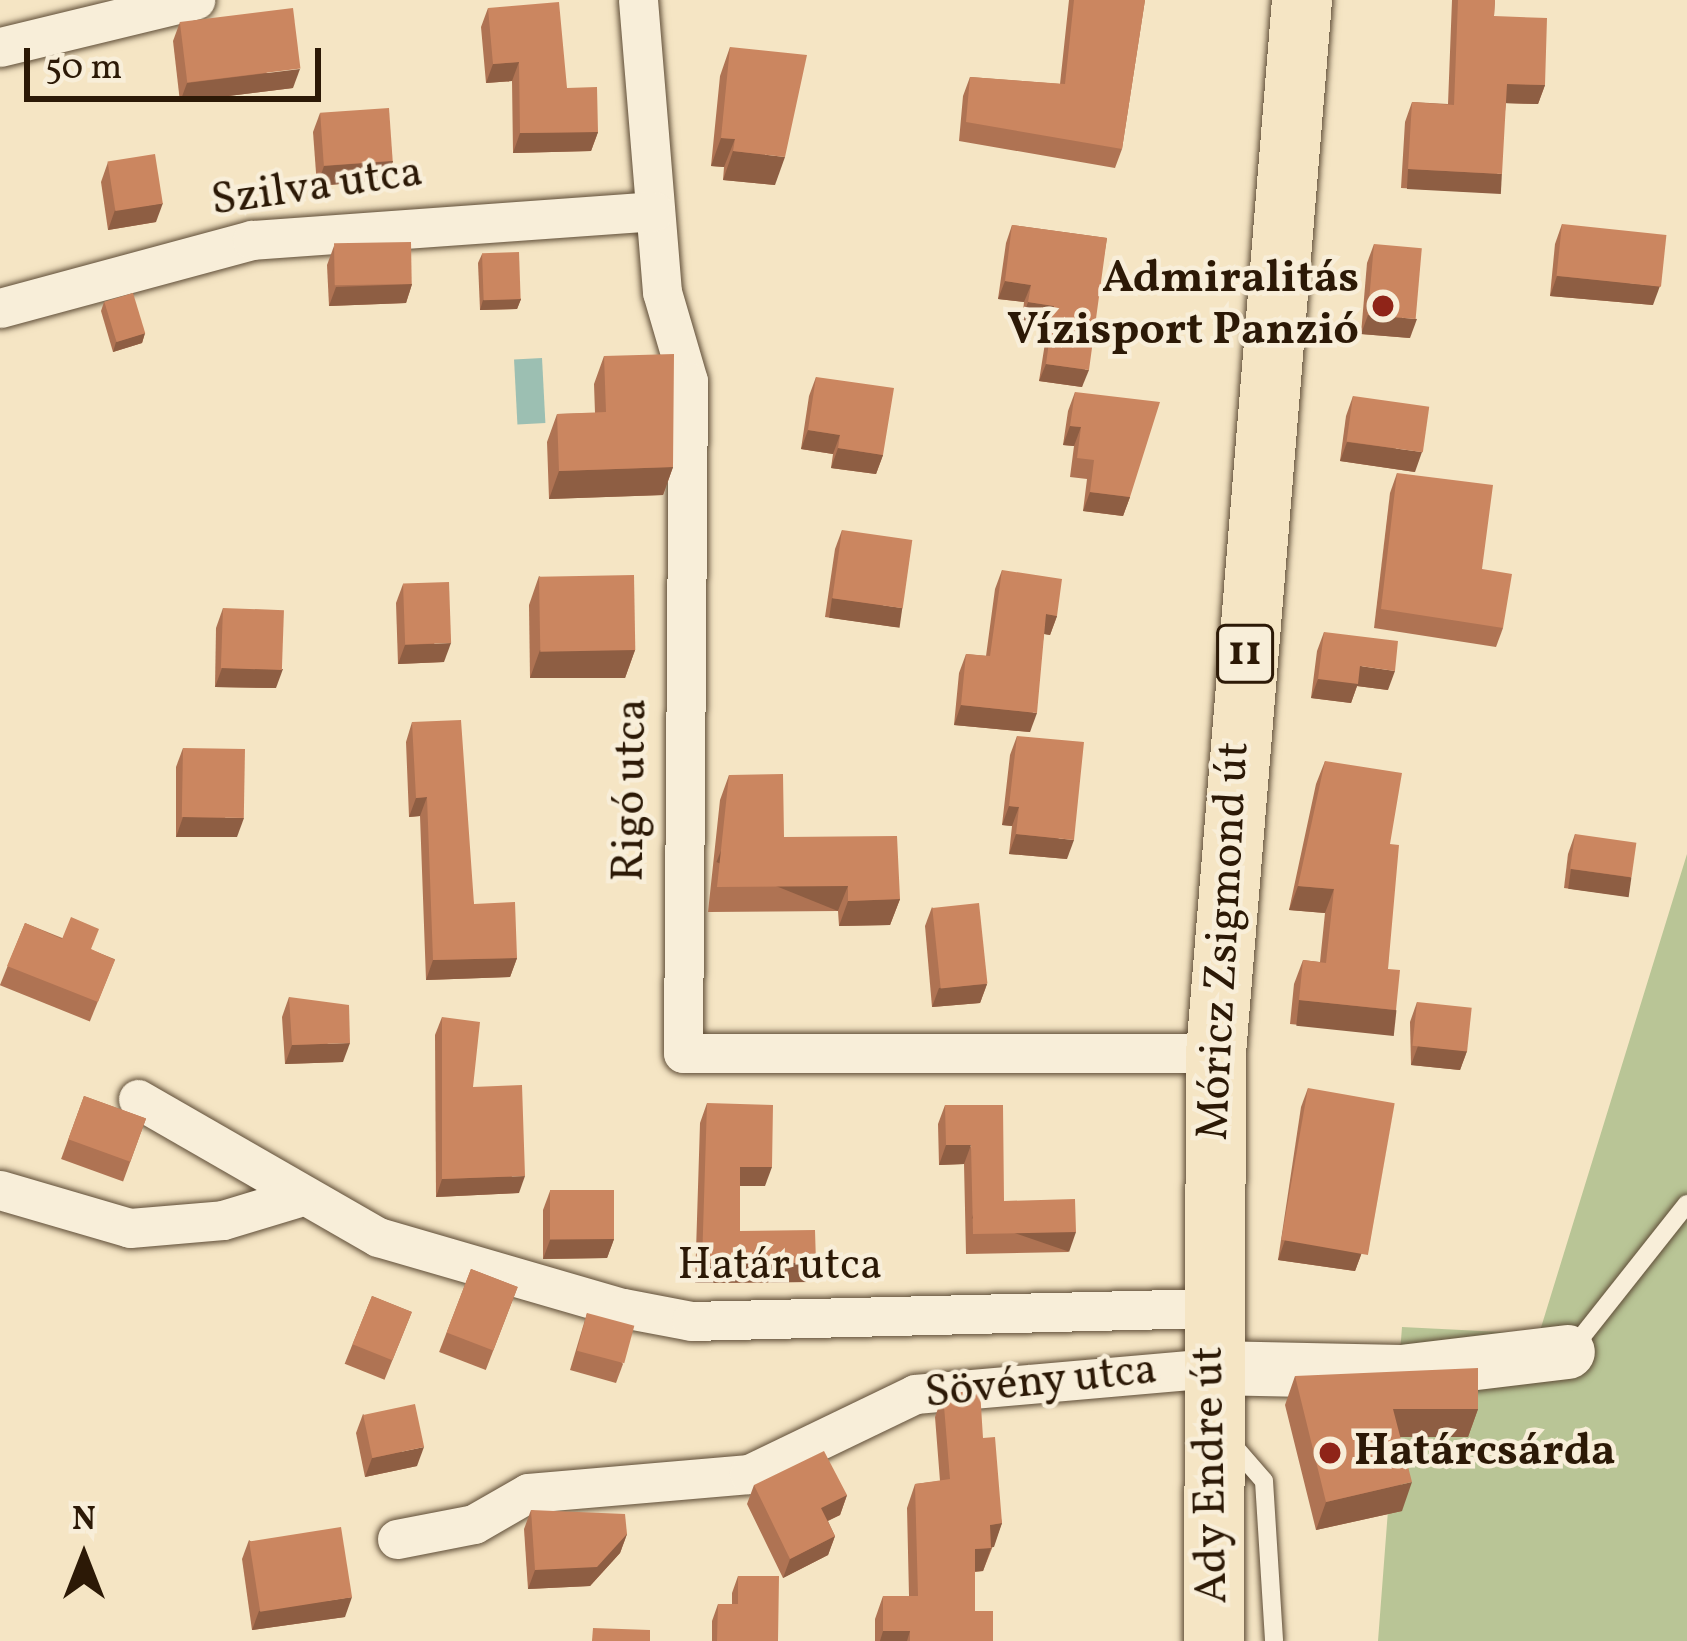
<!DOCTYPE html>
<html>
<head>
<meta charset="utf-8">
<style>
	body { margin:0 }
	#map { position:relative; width:1687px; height:1641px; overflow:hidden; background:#f5e5c4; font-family:Vollkorn,serif }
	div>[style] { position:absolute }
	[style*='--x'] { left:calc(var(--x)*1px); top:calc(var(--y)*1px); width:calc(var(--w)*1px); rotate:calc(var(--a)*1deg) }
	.green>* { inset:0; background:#b9c596 }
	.water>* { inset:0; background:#9cbfb2; transform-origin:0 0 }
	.roads { filter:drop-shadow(0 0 3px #5e4c36) drop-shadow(0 0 3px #5e4c36) }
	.lane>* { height:18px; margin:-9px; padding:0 9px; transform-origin:9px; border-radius:9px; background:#f8eed9 }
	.street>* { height:39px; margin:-19.5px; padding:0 19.5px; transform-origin:19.5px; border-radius:19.5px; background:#f8eed9 }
	.secondary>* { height:54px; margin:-27px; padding:0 27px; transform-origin:27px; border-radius:27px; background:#f8eed9 }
	.primary>* { height:60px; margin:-30px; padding:0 30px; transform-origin:30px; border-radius:30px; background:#f5e5c4 }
	.wall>* { inset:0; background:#af7353; transform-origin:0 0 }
	.shaded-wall>* { inset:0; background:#8e5e43; transform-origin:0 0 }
	.building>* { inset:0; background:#cb8660; transform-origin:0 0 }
	.dots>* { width:33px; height:33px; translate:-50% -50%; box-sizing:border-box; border:6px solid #f8eed9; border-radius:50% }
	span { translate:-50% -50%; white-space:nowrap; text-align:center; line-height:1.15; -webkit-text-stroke:9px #f8eed9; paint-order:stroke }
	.shield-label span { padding:3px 9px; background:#f8eed9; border:3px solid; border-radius:9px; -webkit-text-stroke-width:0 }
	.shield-label { font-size:42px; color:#2c1906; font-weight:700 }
	.street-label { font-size:45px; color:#2c1906 }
	.poi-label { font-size:45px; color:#2c1906; font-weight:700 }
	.right { translate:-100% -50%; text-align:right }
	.left { translate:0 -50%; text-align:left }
	.north { position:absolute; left:24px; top:1497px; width:120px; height:120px; -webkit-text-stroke:9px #f8eed9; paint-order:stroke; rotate:0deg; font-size:33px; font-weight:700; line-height:48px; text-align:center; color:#2c1906 }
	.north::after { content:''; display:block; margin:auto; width:42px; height:54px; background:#2c1906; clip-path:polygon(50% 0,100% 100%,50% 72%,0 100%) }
	.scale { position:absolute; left:24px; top:48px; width:297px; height:54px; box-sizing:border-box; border:6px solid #2c1906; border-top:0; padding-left:15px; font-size:36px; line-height:42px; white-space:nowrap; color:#2c1906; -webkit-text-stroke:9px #f8eed9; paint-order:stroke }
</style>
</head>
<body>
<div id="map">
	<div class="green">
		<div style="clip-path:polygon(1687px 854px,1687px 1641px,1378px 1641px,1402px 1327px,1539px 1334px)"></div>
	</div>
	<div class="water">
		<div style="left:542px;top:358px;width:65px;height:28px;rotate:87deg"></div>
	</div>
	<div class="roads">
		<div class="lane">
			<div style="--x:1572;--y:1349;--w:185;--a:-51.6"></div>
			<div style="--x:1231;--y:1443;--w:50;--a:49"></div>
			<div style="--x:1264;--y:1481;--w:160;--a:86.4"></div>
		</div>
		<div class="street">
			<div style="--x:638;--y:0;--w:293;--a:85.3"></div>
			<div style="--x:662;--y:292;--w:93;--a:73.7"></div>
			<div style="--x:688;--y:381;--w:672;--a:90.43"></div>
			<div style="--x:683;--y:1053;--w:533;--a:0"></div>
			<div style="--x:0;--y:47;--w:201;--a:-13.6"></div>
			<div style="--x:0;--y:308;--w:261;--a:-15.1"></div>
			<div style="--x:252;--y:240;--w:403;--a:-4.1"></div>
			<div style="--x:138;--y:1099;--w:277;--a:29.9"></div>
			<div style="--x:378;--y:1237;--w:255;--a:16.2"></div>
			<div style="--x:623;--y:1308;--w:69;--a:10.8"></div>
			<div style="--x:691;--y:1321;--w:520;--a:-1.43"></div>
			<div style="--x:0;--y:1190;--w:135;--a:16.3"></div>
			<div style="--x:130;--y:1228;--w:93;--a:-4.9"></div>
			<div style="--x:223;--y:1220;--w:76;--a:-16.8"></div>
			<div style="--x:397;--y:1539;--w:78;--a:-11"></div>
			<div style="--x:474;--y:1524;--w:62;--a:-29.9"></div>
			<div style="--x:528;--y:1493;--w:222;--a:-4.9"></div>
			<div style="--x:749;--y:1474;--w:184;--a:-25.7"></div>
			<div style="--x:915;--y:1394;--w:298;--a:-5"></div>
		</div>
		<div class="secondary">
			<div style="--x:1212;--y:1368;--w:190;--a:1.2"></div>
			<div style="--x:1402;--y:1372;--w:167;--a:-6.9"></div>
		</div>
		<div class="primary">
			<div style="--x:1214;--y:1641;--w:588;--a:-89.81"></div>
			<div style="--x:1216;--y:1053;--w:1057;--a:-85.33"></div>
		</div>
	</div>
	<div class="wall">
		<div style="clip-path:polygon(1069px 0,1145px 0,1122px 149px,1115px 168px,959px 141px,963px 96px,970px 77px,1060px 84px)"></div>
		<div style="clip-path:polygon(1452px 0,1495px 0,1494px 16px,1545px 85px,1538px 104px,1506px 103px,1495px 193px,1401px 188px,1405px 122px,1412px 102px,1448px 104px)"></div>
		<div style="clip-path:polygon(488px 8px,567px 88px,598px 132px,591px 151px,513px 153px,512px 81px,486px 83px,481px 27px)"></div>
		<div style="clip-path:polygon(180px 22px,293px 88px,180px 102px,173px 41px)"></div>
		<div style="clip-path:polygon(730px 47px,775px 185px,723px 180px,724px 167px,711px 166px,720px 76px)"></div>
		<div style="clip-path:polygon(320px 113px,393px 161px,386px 180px,317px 186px,313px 132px)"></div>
		<div style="clip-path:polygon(108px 162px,156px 222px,108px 230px,101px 182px)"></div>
		<div style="clip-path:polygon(1562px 224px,1653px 305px,1550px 296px,1555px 244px)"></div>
		<div style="clip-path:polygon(1012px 225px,1107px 238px,1082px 387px,1039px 381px,1048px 324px,1022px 320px,1024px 302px,998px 299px,1006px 243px)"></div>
		<div style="clip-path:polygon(1374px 244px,1410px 338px,1361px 334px,1367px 263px)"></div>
		<div style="clip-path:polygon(334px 246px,412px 284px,406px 303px,329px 306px,327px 265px)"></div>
		<div style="clip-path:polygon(482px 254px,521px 299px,517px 309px,480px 310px,478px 263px)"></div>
		<div style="clip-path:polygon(104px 302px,145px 333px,142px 343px,113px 352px,101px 311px)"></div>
		<div style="clip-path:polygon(604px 356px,673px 467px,663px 495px,549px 499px,547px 442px,557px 414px,595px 413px,594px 384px)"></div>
		<div style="clip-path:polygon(816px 377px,883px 455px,876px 474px,831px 468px,833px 454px,801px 449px,809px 396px)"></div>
		<div style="clip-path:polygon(1075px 392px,1130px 497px,1123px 516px,1083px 511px,1087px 479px,1070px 477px,1074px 446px,1063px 445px,1068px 411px)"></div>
		<div style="clip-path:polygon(1353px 396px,1415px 472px,1340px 461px,1346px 416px)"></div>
		<div style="clip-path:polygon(1397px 473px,1482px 569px,1503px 628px,1496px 647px,1374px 628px,1390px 493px)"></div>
		<div style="clip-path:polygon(842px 530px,895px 627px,825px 617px,835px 549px)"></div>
		<div style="clip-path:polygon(1002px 570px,1057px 616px,1050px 635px,1044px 634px,1030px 732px,954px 725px,959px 673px,966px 654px,986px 656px,995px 589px)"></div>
		<div style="clip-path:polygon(539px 576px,635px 650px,625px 678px,530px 678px,529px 605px)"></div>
		<div style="clip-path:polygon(403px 584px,444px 662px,398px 664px,396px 603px)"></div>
		<div style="clip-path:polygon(223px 608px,276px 688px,215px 687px,216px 628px)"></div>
		<div style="clip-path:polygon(1324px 632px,1388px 690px,1357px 686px,1351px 703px,1311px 698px,1317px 651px)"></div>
		<div style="clip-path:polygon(412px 722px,474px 904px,517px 958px,510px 977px,426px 980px,420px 816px,409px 817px,406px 742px)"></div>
		<div style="clip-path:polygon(1017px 736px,1067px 859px,1009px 854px,1012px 826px,1002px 825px,1010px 755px)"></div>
		<div style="clip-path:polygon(183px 748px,237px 837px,176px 837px,176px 767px)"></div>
		<div style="clip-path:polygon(1325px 761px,1390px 844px,1388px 969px,1396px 1010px,1388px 1034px,1290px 1024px,1294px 984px,1303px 960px,1320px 962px,1325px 913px,1289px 910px,1316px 784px)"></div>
		<div style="clip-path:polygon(729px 775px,784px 837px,900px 899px,890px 925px,839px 926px,838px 911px,708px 912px,720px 800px)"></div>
		<div style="clip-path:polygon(1575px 834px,1631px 877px,1624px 896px,1564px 888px,1568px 854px)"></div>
		<div style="clip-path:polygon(932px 907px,987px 984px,980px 1003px,932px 1007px,925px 926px)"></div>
		<div style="left:25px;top:923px;width:97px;height:67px;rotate:22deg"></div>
		<div style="clip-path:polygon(289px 997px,343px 1062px,285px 1064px,282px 1017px)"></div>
		<div style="clip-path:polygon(1417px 1002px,1467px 1051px,1460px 1070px,1411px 1065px,1410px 1022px)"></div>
		<div style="clip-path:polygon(442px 1017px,473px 1087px,519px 1193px,436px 1197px,435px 1035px)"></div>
		<div style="clip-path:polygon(1308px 1088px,1362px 1252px,1355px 1271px,1278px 1260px,1301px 1107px)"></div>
		<div style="left:84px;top:1096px;width:66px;height:67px;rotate:20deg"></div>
		<div style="clip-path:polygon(707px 1103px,765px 1186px,740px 1186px,740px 1231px,816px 1263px,809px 1282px,695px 1283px,700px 1123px)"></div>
		<div style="clip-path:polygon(945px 1105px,1004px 1201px,1069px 1252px,966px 1254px,964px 1164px,939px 1165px,938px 1124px)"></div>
		<div style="clip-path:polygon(550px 1191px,614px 1239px,607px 1258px,543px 1259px,543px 1210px)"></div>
		<div style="left:471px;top:1269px;width:50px;height:89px;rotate:21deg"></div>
		<div style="left:372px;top:1296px;width:43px;height:73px;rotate:22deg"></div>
		<div style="clip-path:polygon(587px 1313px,623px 1364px,616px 1383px,570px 1370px)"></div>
		<div style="clip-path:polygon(1295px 1376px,1478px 1409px,1468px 1437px,1400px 1437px,1402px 1511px,1316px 1530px,1285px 1405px)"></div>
		<div style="clip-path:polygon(943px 1394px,983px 1438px,1002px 1523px,983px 1571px,975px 1572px,975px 1611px,993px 1641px,875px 1641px,875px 1619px,883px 1596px,909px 1596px,907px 1508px,915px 1484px,940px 1481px,935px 1417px)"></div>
		<div style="clip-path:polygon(363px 1414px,417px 1466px,365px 1477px,356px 1433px)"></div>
		<div style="clip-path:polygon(754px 1485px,847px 1495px,840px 1515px,828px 1521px,835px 1536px,828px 1555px,783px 1578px,747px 1504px)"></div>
		<div style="clip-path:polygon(531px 1510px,627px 1534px,620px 1553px,590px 1586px,528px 1589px,524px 1529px)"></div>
		<div style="clip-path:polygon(249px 1540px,345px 1617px,252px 1630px,242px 1559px)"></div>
		<div style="clip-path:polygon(738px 1576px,778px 1641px,712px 1641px,712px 1621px,718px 1604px,732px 1604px,732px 1593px)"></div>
	</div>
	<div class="shaded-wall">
		<div style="clip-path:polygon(519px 62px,512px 81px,486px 83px,493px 64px)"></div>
		<div style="clip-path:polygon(300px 69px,293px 88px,180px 102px,187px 83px)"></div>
		<div style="clip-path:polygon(1507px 84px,1545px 85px,1538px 104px,1500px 103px)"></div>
		<div style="clip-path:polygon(598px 132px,591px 151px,513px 153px,520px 133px)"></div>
		<div style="clip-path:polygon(721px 138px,735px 139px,724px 167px,711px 166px)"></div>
		<div style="clip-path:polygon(733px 151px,785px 157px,775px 185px,723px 180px)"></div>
		<div style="clip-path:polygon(393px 161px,386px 180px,317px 186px,324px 166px)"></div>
		<div style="left:1408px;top:169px;width:94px;height:20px;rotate:3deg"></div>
		<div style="clip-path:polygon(163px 203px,156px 222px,108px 230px,115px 210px)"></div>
		<div style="clip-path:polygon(1557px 276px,1660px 286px,1653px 305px,1550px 296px)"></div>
		<div style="clip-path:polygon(1005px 281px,1031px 285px,1024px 302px,998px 299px)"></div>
		<div style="clip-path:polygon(412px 284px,406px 303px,329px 306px,336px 287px)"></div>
		<div style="clip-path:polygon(521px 299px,517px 309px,480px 310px,483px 300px)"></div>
		<div style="clip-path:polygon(1028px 302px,1054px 306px,1048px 324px,1022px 320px)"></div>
		<div style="clip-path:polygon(1368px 315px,1417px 319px,1410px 338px,1361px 334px)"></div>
		<div style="clip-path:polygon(145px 333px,142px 343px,113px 352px,116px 342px)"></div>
		<div style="clip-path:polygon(1046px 364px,1089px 370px,1082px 387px,1039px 381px)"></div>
		<div style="clip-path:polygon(1070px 426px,1081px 427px,1074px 446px,1063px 445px)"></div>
		<div style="clip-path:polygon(808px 430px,840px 435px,833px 454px,801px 449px)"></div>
		<div style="clip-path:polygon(1347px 442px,1422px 452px,1415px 472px,1340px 461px)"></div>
		<div style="clip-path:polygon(838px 448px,883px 455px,876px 474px,831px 468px)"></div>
		<div style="clip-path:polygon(673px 467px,663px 495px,549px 499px,559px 471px)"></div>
		<div style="clip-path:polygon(1090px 492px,1130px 497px,1123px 516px,1083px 511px)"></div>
		<div style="left:832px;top:598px;width:71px;height:20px;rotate:8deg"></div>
		<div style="clip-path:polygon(1046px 614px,1057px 616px,1050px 635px,1039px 633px)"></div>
		<div style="clip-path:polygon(451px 643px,444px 662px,398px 664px,405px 645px)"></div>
		<div style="clip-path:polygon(540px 650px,635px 650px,625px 678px,530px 678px)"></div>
		<div style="clip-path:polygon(1360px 666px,1395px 671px,1388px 690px,1357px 686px,1351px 703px,1311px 698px,1318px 679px)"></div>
		<div style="clip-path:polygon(222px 668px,283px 669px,276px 688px,215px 687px)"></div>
		<div style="clip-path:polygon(961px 705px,1037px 713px,1030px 732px,954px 725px)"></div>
		<div style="clip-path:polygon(427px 797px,420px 816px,409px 817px,416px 798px)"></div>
		<div style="clip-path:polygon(1009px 806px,1019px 807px,1012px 826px,1002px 825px)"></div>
		<div style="clip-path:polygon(183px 817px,244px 818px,237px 837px,176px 837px)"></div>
		<div style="clip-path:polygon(1016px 834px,1074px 840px,1067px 859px,1009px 854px)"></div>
		<div style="left:1571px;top:869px;width:61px;height:20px;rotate:8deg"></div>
		<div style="left:848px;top:886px;width:27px;height:131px;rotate:112deg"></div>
		<div style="clip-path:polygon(1298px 886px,1334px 889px,1325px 913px,1289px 910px)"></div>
		<div style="clip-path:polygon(900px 899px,890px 925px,839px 926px,848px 901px)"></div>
		<div style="clip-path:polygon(517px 958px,510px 977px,426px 980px,433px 960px)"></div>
		<div style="clip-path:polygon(987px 984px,980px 1003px,932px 1007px,939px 988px)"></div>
		<div style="left:1299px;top:1000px;width:98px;height:26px;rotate:6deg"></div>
		<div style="clip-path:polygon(350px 1043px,343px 1062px,285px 1064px,292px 1045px)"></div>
		<div style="clip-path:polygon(1418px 1046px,1467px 1051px,1460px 1070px,1411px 1065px)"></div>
		<div style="clip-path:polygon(946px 1145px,971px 1145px,964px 1164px,939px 1165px)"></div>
		<div style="clip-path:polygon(740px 1167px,772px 1167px,765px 1186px,733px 1186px)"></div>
		<div style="clip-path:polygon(525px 1176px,519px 1193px,436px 1197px,442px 1179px)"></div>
		<div style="left:1076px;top:1232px;width:21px;height:103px;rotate:109deg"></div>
		<div style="clip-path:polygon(614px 1239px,607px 1258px,543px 1259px,550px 1240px)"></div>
		<div style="clip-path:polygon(1285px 1240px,1362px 1252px,1355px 1271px,1278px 1260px)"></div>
		<div style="clip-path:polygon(702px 1263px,816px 1263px,809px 1282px,695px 1283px)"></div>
		<div style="clip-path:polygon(1393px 1409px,1478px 1409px,1468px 1437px,1382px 1437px)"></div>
		<div style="clip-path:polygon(424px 1447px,417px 1466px,365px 1477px,372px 1458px)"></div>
		<div style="clip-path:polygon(1412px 1482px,1402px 1511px,1316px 1530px,1326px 1502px)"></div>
		<div style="clip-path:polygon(847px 1495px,840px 1515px,814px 1527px,821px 1508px)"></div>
		<div style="clip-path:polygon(1002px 1523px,994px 1547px,981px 1548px,990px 1525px)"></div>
		<div style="clip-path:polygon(627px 1534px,620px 1553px,590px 1586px,528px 1589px,535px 1570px)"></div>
		<div style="clip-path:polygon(835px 1536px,828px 1555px,783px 1578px,790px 1559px)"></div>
		<div style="clip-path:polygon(991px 1548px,983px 1571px,967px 1572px,975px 1549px)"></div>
		<div style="clip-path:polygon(352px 1597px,345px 1617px,252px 1630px,259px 1611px)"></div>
		<div style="clip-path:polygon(883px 1631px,910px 1631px,907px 1641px,880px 1641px)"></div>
	</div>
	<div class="building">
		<div style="clip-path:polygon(1074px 0,1145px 0,1122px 149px,966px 122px,970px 77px,1065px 84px)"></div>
		<div style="clip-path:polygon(1458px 0,1495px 0,1494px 16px,1547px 18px,1545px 85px,1507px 84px,1502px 174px,1408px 169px,1412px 102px,1454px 105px)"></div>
		<div style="clip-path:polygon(559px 2px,567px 88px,597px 87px,598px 132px,520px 133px,519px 62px,493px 64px,488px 8px)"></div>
		<div style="left:293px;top:8px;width:61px;height:114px;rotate:83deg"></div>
		<div style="clip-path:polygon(730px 47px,807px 55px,785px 157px,733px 151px,735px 139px,721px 138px)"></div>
		<div style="left:389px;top:108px;width:53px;height:69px;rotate:86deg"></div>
		<div style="left:155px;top:154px;width:50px;height:48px;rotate:81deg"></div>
		<div style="left:1562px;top:224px;width:105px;height:52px;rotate:6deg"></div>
		<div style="clip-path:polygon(1012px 225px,1107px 238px,1089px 370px,1046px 364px,1054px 306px,1028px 302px,1031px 285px,1005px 281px)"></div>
		<div style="left:411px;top:242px;width:42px;height:77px;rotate:89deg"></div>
		<div style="left:1374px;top:244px;width:48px;height:71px;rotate:5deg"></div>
		<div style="left:519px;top:252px;width:47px;height:37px;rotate:88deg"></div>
		<div style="left:133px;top:293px;width:42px;height:30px;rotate:73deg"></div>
		<div style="clip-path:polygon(674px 354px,673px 467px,559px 471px,557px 414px,606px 412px,604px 356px)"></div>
		<div style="clip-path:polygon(816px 377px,894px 388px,883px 455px,838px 448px,840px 435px,808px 430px)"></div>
		<div style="clip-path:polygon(1075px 392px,1160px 402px,1130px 497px,1090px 492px,1094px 460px,1077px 458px,1081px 427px,1070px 426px)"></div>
		<div style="left:1353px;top:396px;width:77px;height:46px;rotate:8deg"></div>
		<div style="clip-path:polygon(1397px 473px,1493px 485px,1482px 569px,1512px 574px,1503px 628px,1381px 609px)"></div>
		<div style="left:842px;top:530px;width:71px;height:69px;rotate:8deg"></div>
		<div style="clip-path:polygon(1002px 570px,1062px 579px,1057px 616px,1046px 614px,1037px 713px,961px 705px,966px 654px,990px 656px)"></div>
		<div style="left:634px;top:575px;width:75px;height:95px;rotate:89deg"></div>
		<div style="left:449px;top:582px;width:61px;height:46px;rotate:88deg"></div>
		<div style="left:223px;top:608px;width:61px;height:60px;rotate:2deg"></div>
		<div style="clip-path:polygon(1324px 632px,1398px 641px,1395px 671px,1360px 666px,1358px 684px,1318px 679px)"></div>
		<div style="clip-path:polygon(461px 720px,474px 904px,515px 902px,517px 958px,433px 960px,427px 797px,416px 798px,412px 722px)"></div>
		<div style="clip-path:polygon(1017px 736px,1084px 742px,1074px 840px,1016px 834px,1019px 807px,1009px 806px)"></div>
		<div style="left:183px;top:748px;width:62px;height:69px;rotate:1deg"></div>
		<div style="clip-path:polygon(1325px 761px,1402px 773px,1390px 844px,1399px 845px,1388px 969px,1400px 970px,1396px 1010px,1299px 1000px,1303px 960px,1326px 963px,1334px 889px,1298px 886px)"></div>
		<div style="clip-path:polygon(783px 774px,784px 837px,897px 836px,900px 899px,848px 901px,848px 886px,717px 887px,729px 775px)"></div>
		<div style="left:1575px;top:834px;width:62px;height:35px;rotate:8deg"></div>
		<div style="left:979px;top:903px;width:81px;height:47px;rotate:84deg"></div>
		<div style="clip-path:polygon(71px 917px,99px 929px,91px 949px,115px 960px,98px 1002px,7px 966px,25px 923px,62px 939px)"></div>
		<div style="clip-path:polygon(289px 997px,349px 1005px,350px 1043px,292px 1045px)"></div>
		<div style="left:1417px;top:1002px;width:55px;height:44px;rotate:6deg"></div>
		<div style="clip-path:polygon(442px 1017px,480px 1022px,473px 1087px,522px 1085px,525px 1176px,442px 1179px)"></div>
		<div style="left:1308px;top:1088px;width:88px;height:154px;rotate:10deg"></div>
		<div style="left:84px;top:1096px;width:66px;height:46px;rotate:20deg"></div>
		<div style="clip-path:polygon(707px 1103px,773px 1105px,772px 1167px,740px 1167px,740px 1231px,815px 1230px,816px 1263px,702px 1263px)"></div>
		<div style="clip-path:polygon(945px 1105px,1003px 1105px,1004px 1201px,1075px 1199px,1076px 1232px,973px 1234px,971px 1145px,946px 1145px)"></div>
		<div style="left:614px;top:1190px;width:49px;height:64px;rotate:90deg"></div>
		<div style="left:471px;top:1269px;width:50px;height:68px;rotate:21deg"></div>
		<div style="left:372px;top:1296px;width:43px;height:52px;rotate:22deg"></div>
		<div style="left:587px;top:1313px;width:49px;height:39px;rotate:15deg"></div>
		<div style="clip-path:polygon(1478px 1368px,1478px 1409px,1393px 1409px,1412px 1482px,1326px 1502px,1295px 1376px)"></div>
		<div style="clip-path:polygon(980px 1390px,983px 1438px,995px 1437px,1002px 1523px,990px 1525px,991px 1548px,975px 1549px,975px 1611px,993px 1611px,993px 1641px,910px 1641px,910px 1631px,883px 1631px,883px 1596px,918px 1596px,915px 1484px,950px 1479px,943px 1394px)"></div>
		<div style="left:415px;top:1404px;width:44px;height:53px;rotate:78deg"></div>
		<div style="clip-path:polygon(824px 1451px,847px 1495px,821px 1508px,835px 1536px,790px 1559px,754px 1485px)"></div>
		<div style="clip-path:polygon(531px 1510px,625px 1514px,627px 1534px,597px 1567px,535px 1570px)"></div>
		<div style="left:341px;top:1527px;width:71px;height:93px;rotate:81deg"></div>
		<div style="clip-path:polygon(738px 1576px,779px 1576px,778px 1641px,717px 1641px,718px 1604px,738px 1604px)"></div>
		<div style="clip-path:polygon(593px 1628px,650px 1630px,650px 1641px,592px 1641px)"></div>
	</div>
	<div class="dots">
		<div style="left:1383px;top:306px;background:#8f2418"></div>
		<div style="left:1330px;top:1453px;background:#8f2418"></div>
	</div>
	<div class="shield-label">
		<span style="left:1245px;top:654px">11</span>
	</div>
	<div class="street-label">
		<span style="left:317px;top:188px;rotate:-8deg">Szilva utca</span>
		<span style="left:632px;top:790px;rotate:-89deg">Rigó utca</span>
		<span style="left:1225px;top:941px;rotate:-87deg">Móricz Zsigmond út</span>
		<span style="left:780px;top:1267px">Határ utca</span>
		<span style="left:1041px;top:1383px;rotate:-6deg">Sövény utca</span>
		<span style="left:1212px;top:1475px;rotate:-91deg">Ady Endre út</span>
	</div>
	<div class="poi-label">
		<span class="right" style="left:1359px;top:306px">Admiralitás<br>Vízisport Panzió</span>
		<span class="left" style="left:1354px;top:1453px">Határcsárda</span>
	</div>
	<div class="north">N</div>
	<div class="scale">50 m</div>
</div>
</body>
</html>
